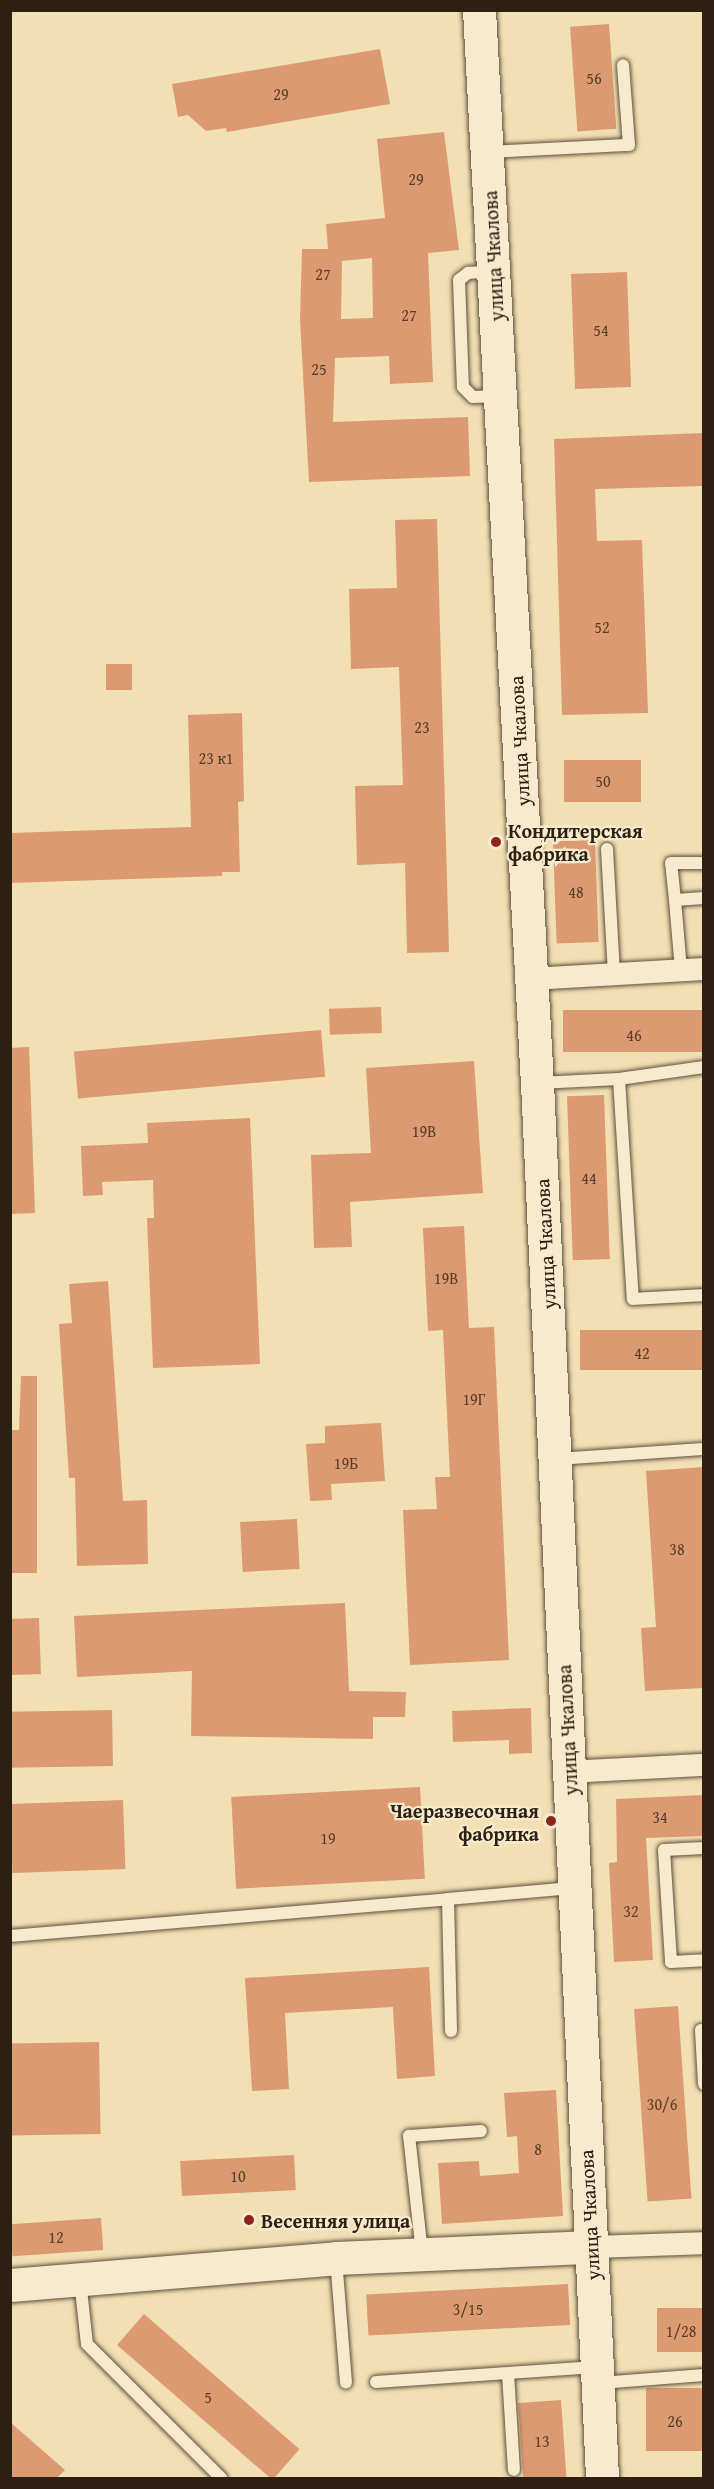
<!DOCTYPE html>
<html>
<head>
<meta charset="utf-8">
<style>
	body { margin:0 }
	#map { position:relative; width:714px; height:2489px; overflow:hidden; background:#f2dfb4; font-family:"Gentium Book Plus",serif }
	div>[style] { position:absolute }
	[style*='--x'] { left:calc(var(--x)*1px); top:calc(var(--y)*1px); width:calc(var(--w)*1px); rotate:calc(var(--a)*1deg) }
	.building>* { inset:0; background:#dc9a72; transform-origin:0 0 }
	.roads { filter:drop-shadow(0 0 2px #5d503a) drop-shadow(0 0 2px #5d503a) }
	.lane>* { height:12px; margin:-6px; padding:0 6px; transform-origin:6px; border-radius:6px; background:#f7eace }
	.street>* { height:22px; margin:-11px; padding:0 11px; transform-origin:11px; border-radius:11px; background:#f7eace }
	.secondary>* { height:33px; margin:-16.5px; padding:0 16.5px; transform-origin:16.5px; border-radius:16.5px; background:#f7eace }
	.dots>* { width:16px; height:16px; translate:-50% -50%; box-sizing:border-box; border:3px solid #f7eace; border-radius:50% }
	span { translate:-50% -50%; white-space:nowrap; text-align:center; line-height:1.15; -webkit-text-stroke:4.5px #f7eace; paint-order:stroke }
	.number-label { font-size:16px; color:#573e29 }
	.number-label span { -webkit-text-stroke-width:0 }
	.street-label { font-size:20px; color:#2b2011 }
	.poi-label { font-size:20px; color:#2b2011; font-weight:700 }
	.left { translate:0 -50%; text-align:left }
	.right { translate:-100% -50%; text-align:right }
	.frame { position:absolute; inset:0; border:12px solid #2b2011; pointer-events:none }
</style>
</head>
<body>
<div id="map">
	<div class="building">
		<div style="left:609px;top:24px;width:105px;height:39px;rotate:86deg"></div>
		<div style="clip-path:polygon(380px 49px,390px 104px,227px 132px,226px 128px,206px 131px,188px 115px,178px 117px,172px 84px)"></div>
		<div style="clip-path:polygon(evenodd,444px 132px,459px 250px,428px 253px,433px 382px,390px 384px,389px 356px,335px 358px,333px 422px,468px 417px,470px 476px,309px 482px,300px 320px,302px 249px,328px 249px,326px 224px,385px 218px,377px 139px,444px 132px,372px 258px,373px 318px,341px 319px,342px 261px,372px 258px)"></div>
		<div style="left:627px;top:272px;width:115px;height:56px;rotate:88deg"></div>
		<div style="clip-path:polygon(703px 433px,703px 486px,595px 489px,597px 541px,642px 540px,648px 713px,562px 715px,554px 439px)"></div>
		<div style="clip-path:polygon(437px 519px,449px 952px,407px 953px,405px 863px,357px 865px,355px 786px,403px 785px,399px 667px,351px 669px,349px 589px,397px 588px,395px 520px)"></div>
		<div style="left:132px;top:664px;width:26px;height:26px;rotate:90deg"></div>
		<div style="clip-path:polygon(242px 713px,244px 801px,238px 802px,240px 872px,222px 872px,222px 876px,10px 883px,10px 833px,191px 827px,188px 715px)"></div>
		<div style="left:641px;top:760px;width:42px;height:77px;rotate:90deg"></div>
		<div style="left:595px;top:840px;width:102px;height:42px;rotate:88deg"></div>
		<div style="left:381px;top:1007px;width:26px;height:52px;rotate:88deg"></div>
		<div style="left:704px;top:1010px;width:42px;height:141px;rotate:90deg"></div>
		<div style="left:321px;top:1030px;width:47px;height:248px;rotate:85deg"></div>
		<div style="clip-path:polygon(29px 1047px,35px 1213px,10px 1214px,10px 1048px)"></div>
		<div style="clip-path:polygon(474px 1061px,483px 1193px,350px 1202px,352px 1247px,314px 1248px,311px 1155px,371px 1153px,366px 1068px)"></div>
		<div style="left:604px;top:1095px;width:164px;height:37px;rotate:88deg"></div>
		<div style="clip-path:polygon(250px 1118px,260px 1364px,153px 1368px,147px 1218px,154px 1218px,153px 1180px,102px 1182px,103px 1195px,83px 1196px,81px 1146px,148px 1143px,147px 1123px)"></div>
		<div style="clip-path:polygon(464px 1226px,469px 1328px,494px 1327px,509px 1660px,410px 1665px,403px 1510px,437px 1509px,435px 1477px,450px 1477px,443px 1330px,428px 1331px,423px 1228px)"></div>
		<div style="clip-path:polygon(108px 1281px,123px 1501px,147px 1500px,148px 1564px,77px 1566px,75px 1478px,69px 1478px,59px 1324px,72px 1323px,69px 1284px)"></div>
		<div style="left:704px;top:1330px;width:40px;height:124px;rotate:90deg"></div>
		<div style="clip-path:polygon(21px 1376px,37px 1376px,37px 1573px,10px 1573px,10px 1430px,19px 1430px)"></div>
		<div style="clip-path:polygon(381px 1423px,385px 1481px,331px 1484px,332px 1500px,310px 1501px,306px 1444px,325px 1443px,325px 1426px)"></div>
		<div style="clip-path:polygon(704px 1467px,704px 1688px,645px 1691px,641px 1628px,656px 1627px,646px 1471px)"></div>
		<div style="left:297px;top:1519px;width:50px;height:57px;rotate:87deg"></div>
		<div style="clip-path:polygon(345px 1603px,349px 1691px,406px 1692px,405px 1717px,373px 1717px,373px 1739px,191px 1736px,192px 1671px,77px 1677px,74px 1616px)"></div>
		<div style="left:39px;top:1618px;width:56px;height:29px;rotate:88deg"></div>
		<div style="clip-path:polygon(531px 1708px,532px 1753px,509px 1754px,509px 1740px,453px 1742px,452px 1711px)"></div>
		<div style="left:112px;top:1710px;width:56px;height:102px;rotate:89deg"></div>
		<div style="left:420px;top:1787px;width:92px;height:189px;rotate:87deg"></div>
		<div style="clip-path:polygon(704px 1795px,704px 1836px,646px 1838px,653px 1960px,614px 1962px,609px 1863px,617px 1862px,616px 1799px)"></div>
		<div style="left:123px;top:1800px;width:69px;height:113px;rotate:88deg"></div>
		<div style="clip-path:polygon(429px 1967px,435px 2076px,397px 2079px,393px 2007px,285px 2013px,289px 2089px,252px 2091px,245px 1978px)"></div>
		<div style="left:678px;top:2006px;width:193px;height:44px;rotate:86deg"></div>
		<div style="left:99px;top:2042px;width:92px;height:89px;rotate:89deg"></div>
		<div style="clip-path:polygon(556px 2090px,563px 2216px,442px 2224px,438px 2163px,479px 2161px,480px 2176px,519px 2173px,517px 2136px,507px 2137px,504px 2093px)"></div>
		<div style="left:294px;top:2155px;width:35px;height:114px;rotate:87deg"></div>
		<div style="left:101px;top:2218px;width:32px;height:91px;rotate:86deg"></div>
		<div style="left:568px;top:2284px;width:41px;height:202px;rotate:87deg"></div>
		<div style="left:704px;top:2308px;width:44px;height:47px;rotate:90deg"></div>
		<div style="left:144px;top:2314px;width:206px;height:41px;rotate:41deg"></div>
		<div style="left:704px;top:2388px;width:63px;height:58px;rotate:90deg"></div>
		<div style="left:561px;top:2400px;width:78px;height:43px;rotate:86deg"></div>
		<div style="clip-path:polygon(10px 2422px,65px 2470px,57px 2478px,10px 2478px)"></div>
	</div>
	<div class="roads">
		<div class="lane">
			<div style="--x:489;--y:152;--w:140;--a:-2.9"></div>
			<div style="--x:629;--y:145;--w:80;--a:-94.3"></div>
			<div style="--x:492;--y:272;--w:24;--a:178"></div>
			<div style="--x:468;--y:273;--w:11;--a:142"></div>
			<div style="--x:459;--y:280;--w:107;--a:87.9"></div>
			<div style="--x:463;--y:387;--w:14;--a:45"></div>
			<div style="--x:473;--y:397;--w:26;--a:-2"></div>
			<div style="--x:607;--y:849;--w:125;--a:86.8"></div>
			<div style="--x:675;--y:900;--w:37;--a:-96"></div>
			<div style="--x:671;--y:863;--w:33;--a:0"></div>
			<div style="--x:681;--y:970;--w:70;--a:-94.9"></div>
			<div style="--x:675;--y:900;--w:29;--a:-4"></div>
			<div style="--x:619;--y:1079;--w:220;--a:86.4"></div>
			<div style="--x:633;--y:1299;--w:71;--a:-3.2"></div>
			<div style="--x:538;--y:1083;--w:81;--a:-2.8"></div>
			<div style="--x:619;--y:1079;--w:86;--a:-8"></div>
			<div style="--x:556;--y:1459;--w:148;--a:-3.9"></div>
			<div style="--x:704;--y:1848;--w:40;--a:177.1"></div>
			<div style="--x:664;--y:1850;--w:112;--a:86.4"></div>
			<div style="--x:671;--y:1962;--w:33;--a:-3"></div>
			<div style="--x:10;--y:1936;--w:440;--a:-4.8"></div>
			<div style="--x:701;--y:2030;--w:54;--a:86.8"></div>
			<div style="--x:451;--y:2031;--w:132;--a:-91.3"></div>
			<div style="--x:448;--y:1899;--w:124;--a:-5.1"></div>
			<div style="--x:422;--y:2253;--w:118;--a:-96.3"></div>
			<div style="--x:409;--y:2136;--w:72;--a:-4"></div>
			<div style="--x:336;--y:2259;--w:124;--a:85.4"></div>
			<div style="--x:80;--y:2280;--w:64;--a:83.8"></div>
			<div style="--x:87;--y:2344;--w:190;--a:45"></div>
			<div style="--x:508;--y:2373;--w:97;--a:86.5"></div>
			<div style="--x:376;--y:2382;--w:220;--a:-3.9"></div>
			<div style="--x:600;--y:2383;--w:104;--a:-4.4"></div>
		</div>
		<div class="street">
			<div style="--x:531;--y:979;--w:173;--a:-3.3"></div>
			<div style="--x:569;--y:1772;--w:135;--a:-3"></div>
			<div style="--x:591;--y:2247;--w:113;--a:-2"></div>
		</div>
		<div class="secondary">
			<div style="--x:479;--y:10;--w:1075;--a:86.91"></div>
			<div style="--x:537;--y:1083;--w:1397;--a:87.33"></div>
			<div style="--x:10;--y:2285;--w:327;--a:-4.7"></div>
			<div style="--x:336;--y:2258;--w:255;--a:-2.5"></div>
		</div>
	</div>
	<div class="dots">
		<div style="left:496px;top:842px;background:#8f2418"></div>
		<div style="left:551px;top:1821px;background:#8f2418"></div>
		<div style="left:249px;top:2220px;background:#8f2418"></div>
	</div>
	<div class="number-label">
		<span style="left:594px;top:78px">56</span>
		<span style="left:281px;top:94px">29</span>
		<span style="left:416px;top:179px">29</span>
		<span style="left:323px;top:274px">27</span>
		<span style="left:409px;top:315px">27</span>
		<span style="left:601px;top:330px">54</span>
		<span style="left:319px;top:369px">25</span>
		<span style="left:602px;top:627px">52</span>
		<span style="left:422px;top:727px">23</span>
		<span style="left:216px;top:758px">23 к1</span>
		<span style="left:603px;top:781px">50</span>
		<span style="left:576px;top:892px">48</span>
		<span style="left:634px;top:1035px">46</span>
		<span style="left:424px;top:1131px">19В</span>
		<span style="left:589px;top:1178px">44</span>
		<span style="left:446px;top:1278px">19В</span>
		<span style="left:642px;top:1353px">42</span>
		<span style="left:474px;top:1399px">19Г</span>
		<span style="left:346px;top:1463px">19Б</span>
		<span style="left:677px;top:1549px">38</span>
		<span style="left:660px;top:1817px">34</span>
		<span style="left:328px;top:1838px">19</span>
		<span style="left:631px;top:1911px">32</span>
		<span style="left:662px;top:2104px">30/6</span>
		<span style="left:538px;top:2149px">8</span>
		<span style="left:238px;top:2176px">10</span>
		<span style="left:56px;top:2237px">12</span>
		<span style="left:468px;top:2309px">3/15</span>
		<span style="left:681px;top:2331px">1/28</span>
		<span style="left:208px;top:2397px">5</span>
		<span style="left:675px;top:2421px">26</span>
		<span style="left:542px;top:2441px">13</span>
	</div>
	<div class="street-label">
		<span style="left:493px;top:256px;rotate:-93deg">улица Чкалова</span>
		<span style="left:519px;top:741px;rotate:-93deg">улица Чкалова</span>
		<span style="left:545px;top:1244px;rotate:-93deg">улица Чкалова</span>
		<span style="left:567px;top:1730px;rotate:-93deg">улица Чкалова</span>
		<span style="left:589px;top:2215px;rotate:-93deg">улица Чкалова</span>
	</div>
	<div class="poi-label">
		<span class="left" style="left:508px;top:842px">Кондитерская<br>фабрика</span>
		<span class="right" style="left:539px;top:1822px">Чаеразвесочная<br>фабрика</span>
		<span class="left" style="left:261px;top:2220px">Весенняя улица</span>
	</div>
	<div class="frame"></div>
</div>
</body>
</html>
